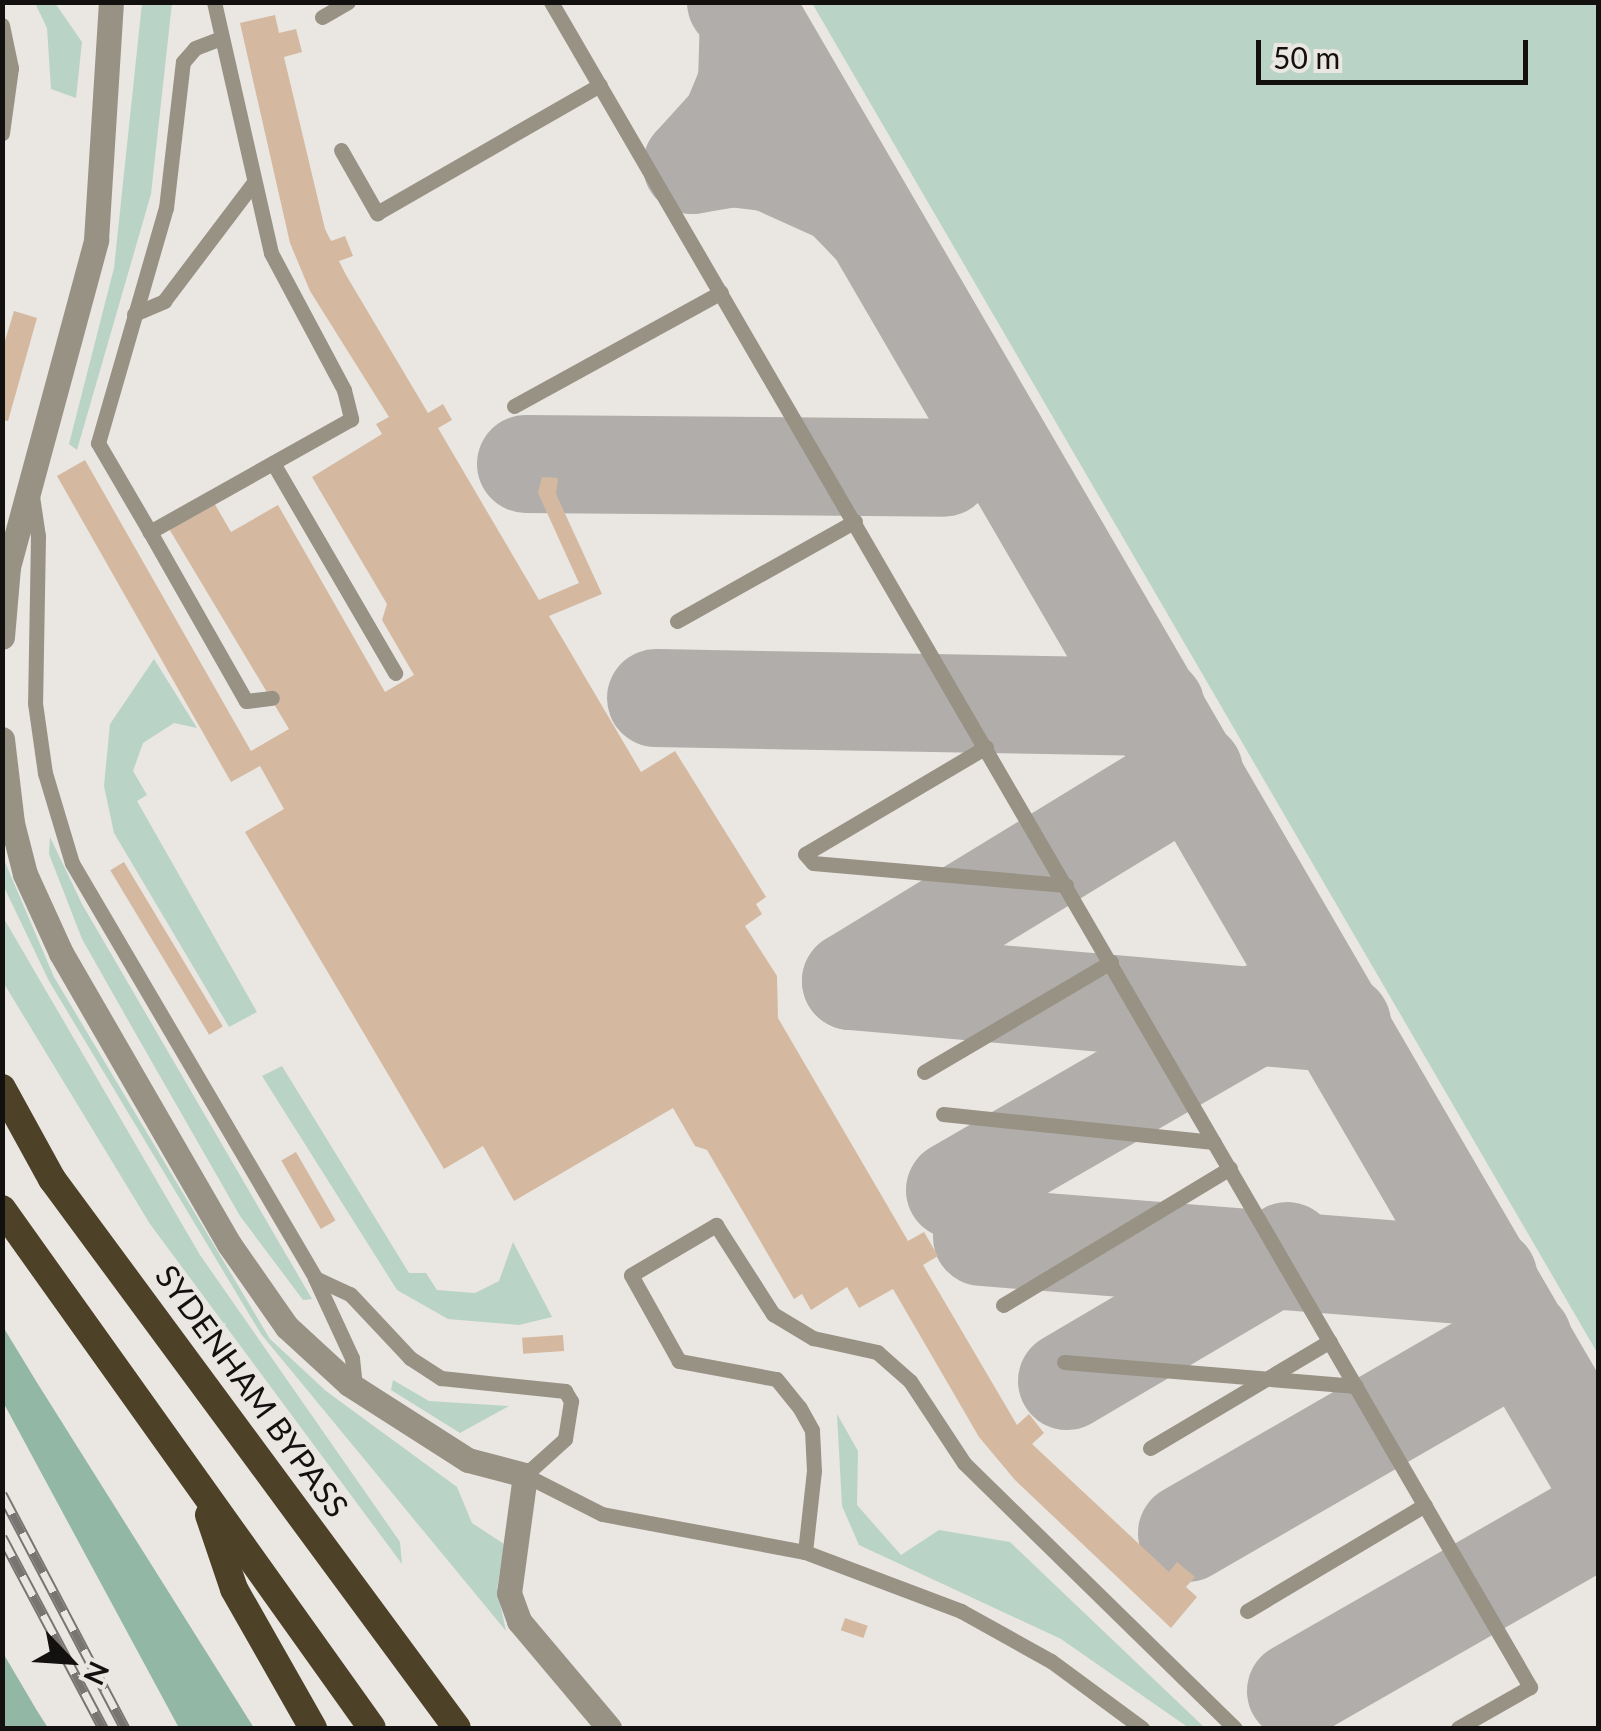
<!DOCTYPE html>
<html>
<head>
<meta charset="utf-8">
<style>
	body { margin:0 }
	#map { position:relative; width:1601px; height:1731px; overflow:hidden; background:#eae6e2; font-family:Lato,sans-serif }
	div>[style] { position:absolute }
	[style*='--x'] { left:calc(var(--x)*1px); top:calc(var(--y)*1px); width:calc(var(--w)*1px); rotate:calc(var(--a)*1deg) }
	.green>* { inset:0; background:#b9d4c7 }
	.forest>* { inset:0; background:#93b7a5 }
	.taxiway>* { height:98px; margin:-49px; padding:0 49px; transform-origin:49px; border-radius:49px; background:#b0adaa }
	.building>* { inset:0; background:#d4b9a0; transform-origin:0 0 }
	.service>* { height:15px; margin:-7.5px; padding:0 7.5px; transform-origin:7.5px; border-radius:7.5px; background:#989285 }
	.minor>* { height:25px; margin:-12.5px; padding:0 12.5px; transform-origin:12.5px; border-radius:12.5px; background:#989285 }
	.trunk>* { height:28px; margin:-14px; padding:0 14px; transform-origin:14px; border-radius:14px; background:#4d4128 }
	.rail>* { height:11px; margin-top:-5.5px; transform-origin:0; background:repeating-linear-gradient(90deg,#eae6e2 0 22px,#777472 0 44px); box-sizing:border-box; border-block:2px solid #777472 }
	span { translate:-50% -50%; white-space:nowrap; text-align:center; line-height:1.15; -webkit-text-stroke:8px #eae6e2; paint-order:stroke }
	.street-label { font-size:32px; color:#131110 }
	.frame { position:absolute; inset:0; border:5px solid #131110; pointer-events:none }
	.north { position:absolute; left:20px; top:1611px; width:100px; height:100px; -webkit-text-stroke:8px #eae6e2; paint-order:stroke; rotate:115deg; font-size:28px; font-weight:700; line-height:40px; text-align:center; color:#131110 }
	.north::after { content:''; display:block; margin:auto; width:35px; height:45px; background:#131110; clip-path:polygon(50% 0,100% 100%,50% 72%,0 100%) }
	.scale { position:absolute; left:1256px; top:40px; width:272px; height:45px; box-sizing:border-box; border:5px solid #131110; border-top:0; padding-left:12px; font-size:30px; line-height:35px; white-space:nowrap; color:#131110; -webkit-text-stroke:8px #eae6e2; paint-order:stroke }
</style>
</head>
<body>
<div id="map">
	<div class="green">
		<div style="clip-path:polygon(35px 3px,55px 3px,82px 42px,76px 98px,51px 89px,47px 28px)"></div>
		<div style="clip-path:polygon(142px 3px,172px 3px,151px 194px,77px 450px,69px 444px,114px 268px)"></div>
		<div style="clip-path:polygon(812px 3px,1598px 3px,1598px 1354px)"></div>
		<div style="clip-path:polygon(154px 659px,197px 728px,174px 723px,143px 743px,133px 771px,147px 795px,137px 801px,257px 1012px,229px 1027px,114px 833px,104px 786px,110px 724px)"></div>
		<div style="clip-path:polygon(50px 837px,82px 904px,312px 1299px,303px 1300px,240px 1216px,133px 1029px,82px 939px,49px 854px)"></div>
		<div style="clip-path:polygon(2px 855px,54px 977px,270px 1339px,326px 1391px,457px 1487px,472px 1523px,504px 1544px,497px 1590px,506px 1631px,261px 1334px,49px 981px,3px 885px)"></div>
		<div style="clip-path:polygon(3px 917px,200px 1255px,400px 1542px,402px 1564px,150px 1224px,3px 982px)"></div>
		<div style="clip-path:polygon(282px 1066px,409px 1273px,426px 1273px,437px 1290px,475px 1293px,499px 1281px,513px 1242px,552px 1317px,519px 1325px,448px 1319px,397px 1290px,262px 1076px)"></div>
		<div style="clip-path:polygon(393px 1380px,429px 1401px,509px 1406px,460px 1433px,391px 1390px)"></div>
		<div style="clip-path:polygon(837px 1414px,858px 1451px,857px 1505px,901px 1555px,939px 1530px,1010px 1542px,1205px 1728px,1189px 1728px,1061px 1639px,859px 1545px,842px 1506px)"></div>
	</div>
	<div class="forest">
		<div style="clip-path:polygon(2px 1325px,36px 1381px,254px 1728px,179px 1728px,3px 1402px)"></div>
		<div style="clip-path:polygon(3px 1653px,36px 1709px,48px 1728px,3px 1728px)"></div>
	</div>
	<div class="taxiway">
		<div style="--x:736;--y:2;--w:17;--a:40"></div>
		<div style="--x:749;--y:13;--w:70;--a:91.6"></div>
		<div style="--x:747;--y:83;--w:42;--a:112.3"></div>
		<div style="--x:731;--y:122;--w:58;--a:132.2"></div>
		<div style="--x:692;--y:165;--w:42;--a:-9.7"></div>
		<div style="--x:733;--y:158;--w:38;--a:7"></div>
		<div style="--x:771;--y:163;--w:78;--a:24.3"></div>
		<div style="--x:842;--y:195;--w:42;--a:46"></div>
		<div style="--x:743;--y:2;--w:1700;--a:59.8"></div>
		<div style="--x:526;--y:464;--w:418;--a:0.5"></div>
		<div style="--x:656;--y:698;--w:500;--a:1.03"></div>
		<div style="--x:851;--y:981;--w:493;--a:5"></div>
		<div style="--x:851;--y:981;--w:402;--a:-31.4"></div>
		<div style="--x:955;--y:1190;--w:362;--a:-30"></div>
		<div style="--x:982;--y:1237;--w:508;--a:4.52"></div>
		<div style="--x:1067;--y:1381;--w:256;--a:-30.5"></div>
		<div style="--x:1187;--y:1533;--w:388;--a:-30"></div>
		<div style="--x:1296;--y:1691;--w:348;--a:-29.8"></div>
	</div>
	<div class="building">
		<div style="clip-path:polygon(275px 15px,279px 33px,296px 29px,302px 52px,284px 57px,325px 229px,331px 241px,345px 236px,353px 256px,339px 261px,346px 275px,428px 413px,443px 404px,452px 420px,438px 428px,539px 600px,579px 583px,538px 493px,542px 477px,558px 478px,556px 494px,602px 594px,549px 616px,641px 772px,675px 751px,766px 897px,756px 904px,762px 914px,745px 926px,777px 976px,778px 1018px,908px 1241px,924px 1232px,938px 1256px,923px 1265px,1017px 1425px,1029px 1414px,1044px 1433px,1032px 1444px,1169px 1572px,1177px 1562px,1195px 1577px,1186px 1587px,1197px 1597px,1171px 1628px,1015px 1480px,979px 1437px,893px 1289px,859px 1308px,847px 1287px,811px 1310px,802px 1294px,794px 1299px,707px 1150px,695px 1146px,673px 1108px,514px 1201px,483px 1146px,444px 1169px,245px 832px,284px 809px,260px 766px,231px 782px,57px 476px,85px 460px,251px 751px,289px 729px,168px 527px,213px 501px,231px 532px,278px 505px,385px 692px,414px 675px,382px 620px,387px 604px,312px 477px,382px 434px,376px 424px,389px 417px,310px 291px,290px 243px,240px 23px)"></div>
		<div style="clip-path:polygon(14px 311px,37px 318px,8px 421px,2px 420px,2px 351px)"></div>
		<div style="left:124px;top:862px;width:192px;height:16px;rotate:59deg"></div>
		<div style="left:296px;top:1152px;width:79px;height:17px;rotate:60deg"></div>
		<div style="left:563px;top:1335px;width:16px;height:41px;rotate:86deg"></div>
		<div style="left:845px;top:1618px;width:24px;height:13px;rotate:19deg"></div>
	</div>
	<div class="service">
		<div style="--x:214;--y:2;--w:257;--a:77.2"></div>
		<div style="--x:271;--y:253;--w:155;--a:61.9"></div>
		<div style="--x:344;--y:390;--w:30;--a:76"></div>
		<div style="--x:351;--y:419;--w:231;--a:150.7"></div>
		<div style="--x:150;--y:532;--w:194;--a:60.4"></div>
		<div style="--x:246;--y:701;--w:26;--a:-7"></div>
		<div style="--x:551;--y:2;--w:1949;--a:59.84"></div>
		<div style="--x:1530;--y:1687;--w:83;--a:150.3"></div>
		<div style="--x:322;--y:17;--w:30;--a:-30"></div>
		<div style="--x:2;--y:25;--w:44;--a:78.2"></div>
		<div style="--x:11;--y:68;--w:66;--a:97.9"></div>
		<div style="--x:341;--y:150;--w:73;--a:60.3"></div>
		<div style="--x:377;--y:213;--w:257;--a:-29.9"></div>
		<div style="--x:134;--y:314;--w:33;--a:-23"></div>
		<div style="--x:164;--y:301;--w:149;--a:-52.9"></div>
		<div style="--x:514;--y:406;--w:236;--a:-28.8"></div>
		<div style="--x:273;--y:463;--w:243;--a:59.8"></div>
		<div style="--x:32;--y:496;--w:40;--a:81.5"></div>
		<div style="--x:38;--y:536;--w:167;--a:91"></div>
		<div style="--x:35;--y:703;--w:71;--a:81.9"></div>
		<div style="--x:45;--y:773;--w:94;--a:73.3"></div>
		<div style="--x:72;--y:863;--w:481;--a:59.6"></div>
		<div style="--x:315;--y:1278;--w:88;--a:65.2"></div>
		<div style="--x:352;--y:1358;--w:30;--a:84"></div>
		<div style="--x:150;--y:532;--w:103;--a:-120.3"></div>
		<div style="--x:98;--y:443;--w:245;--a:-73.9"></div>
		<div style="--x:166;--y:208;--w:147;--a:-83.4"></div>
		<div style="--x:183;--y:62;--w:18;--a:-49"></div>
		<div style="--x:195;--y:48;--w:28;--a:-21"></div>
		<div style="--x:677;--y:621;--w:204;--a:-29.3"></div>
		<div style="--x:986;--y:747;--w:210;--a:149.4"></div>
		<div style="--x:805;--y:854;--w:12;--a:48"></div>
		<div style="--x:813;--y:863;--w:254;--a:5"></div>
		<div style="--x:924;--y:1072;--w:217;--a:-30.5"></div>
		<div style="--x:943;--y:1114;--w:272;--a:5.9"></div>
		<div style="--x:315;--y:1278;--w:38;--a:25"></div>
		<div style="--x:350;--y:1294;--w:88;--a:46.8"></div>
		<div style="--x:410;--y:1358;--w:37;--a:33"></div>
		<div style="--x:441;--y:1378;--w:125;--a:6"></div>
		<div style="--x:565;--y:1391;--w:12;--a:59"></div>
		<div style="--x:571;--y:1401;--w:38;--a:99"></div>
		<div style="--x:565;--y:1439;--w:54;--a:138"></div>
		<div style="--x:525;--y:1475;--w:86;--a:26.9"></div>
		<div style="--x:602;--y:1514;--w:207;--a:10.6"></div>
		<div style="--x:805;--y:1552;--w:167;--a:20.7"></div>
		<div style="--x:961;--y:1611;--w:103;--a:29.1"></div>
		<div style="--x:1051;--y:1661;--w:113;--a:36.4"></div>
		<div style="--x:1003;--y:1305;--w:265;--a:-31.1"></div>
		<div style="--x:1064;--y:1362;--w:293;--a:4.7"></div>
		<div style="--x:1150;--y:1448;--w:209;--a:-30.7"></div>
		<div style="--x:805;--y:1552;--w:81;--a:-83.7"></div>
		<div style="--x:814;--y:1471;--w:41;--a:-92.8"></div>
		<div style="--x:812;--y:1430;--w:26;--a:-119"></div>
		<div style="--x:799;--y:1407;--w:36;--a:-129"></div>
		<div style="--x:776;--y:1379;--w:99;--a:-169.5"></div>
		<div style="--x:679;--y:1361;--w:98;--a:-119.2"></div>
		<div style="--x:631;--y:1275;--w:99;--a:-30.5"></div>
		<div style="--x:716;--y:1225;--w:106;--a:57.4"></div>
		<div style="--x:773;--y:1314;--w:47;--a:31"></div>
		<div style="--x:813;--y:1338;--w:66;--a:12.3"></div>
		<div style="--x:877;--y:1352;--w:44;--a:41.3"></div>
		<div style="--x:910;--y:1381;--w:98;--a:56.6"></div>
		<div style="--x:964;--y:1463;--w:379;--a:44.4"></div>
		<div style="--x:1247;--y:1611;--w:207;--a:-30.8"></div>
	</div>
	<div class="minor">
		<div style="--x:2;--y:637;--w:70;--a:-85.1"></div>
		<div style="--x:8;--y:567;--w:339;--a:-74.9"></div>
		<div style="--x:96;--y:240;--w:238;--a:-86.4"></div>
		<div style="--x:2;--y:739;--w:85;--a:83.2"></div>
		<div style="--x:12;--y:823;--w:53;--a:75.7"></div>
		<div style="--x:25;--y:874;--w:87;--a:65.5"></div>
		<div style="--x:61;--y:953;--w:336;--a:60"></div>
		<div style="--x:229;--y:1244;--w:101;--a:55.1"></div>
		<div style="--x:287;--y:1327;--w:84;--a:42.6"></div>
		<div style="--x:349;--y:1384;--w:141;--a:32.6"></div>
		<div style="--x:468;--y:1460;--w:59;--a:14.7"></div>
		<div style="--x:525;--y:1475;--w:119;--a:97.7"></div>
		<div style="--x:509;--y:1593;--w:30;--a:70"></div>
		<div style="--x:519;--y:1621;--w:140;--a:49.9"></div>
	</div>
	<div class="trunk">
		<div style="--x:2;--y:1088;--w:104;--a:61.2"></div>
		<div style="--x:52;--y:1179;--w:682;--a:53.58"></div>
		<div style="--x:2;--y:1209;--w:637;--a:54.51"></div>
		<div style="--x:209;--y:1515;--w:78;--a:71.3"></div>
		<div style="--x:234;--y:1589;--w:160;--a:60.4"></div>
	</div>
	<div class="rail">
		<div style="--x:2;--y:1494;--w:264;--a:62.3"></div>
		<div style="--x:2;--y:1537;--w:216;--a:62.1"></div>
	</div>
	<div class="street-label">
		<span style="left:252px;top:1391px;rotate:54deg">SYDENHAM BYPASS</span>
	</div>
	<div class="frame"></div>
	<div class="north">N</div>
	<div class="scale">50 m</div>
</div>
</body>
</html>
